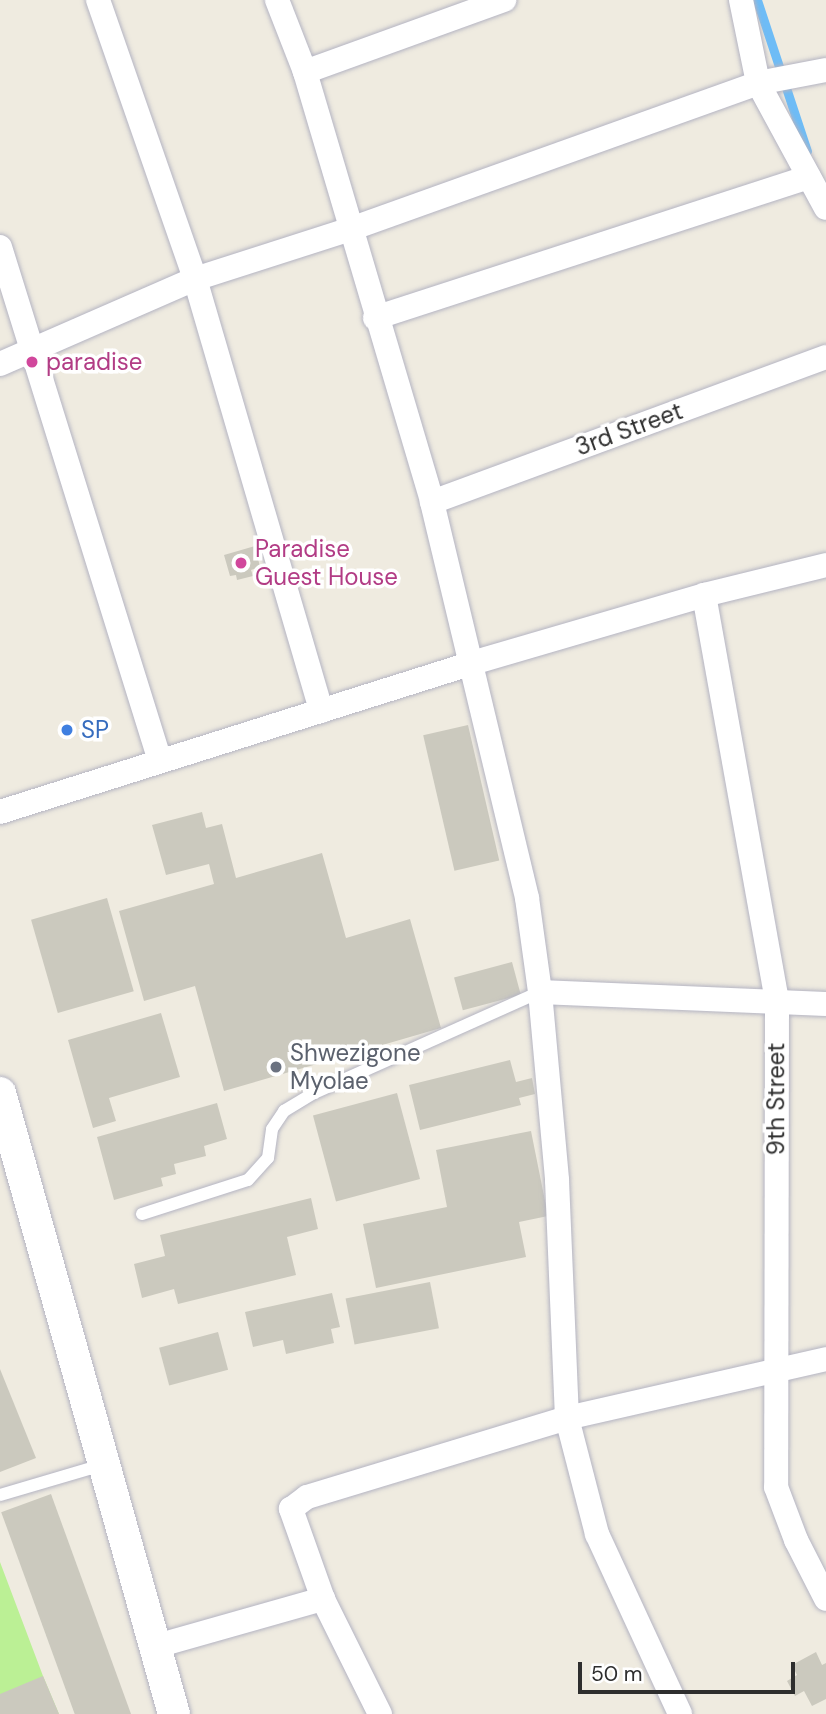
<!DOCTYPE html>
<html>
<head>
<meta charset="utf-8">
<style>
	body { margin:0 }
	#map { position:relative; width:826px; height:1714px; overflow:hidden; background:#efebe0; font-family:"DM Sans",sans-serif }
	div>[style] { position:absolute }
	[style*='--x'] { left:calc(var(--x)*1px); top:calc(var(--y)*1px); width:calc(var(--w)*1px); rotate:calc(var(--a)*1deg) }
	.pitch>* { inset:0; background:#bbf095 }
	.stream>* { height:9px; margin:-4.5px; padding:0 4.5px; transform-origin:4.5px; border-radius:4.5px; background:#6ebcf6 }
	.building>* { inset:0; background:#cbc9be; transform-origin:0 0 }
	.roads { filter:drop-shadow(0 0 2px #b4b4c2) drop-shadow(0 0 2px #b4b4c2) }
	.service>* { height:12px; margin:-6px; padding:0 6px; transform-origin:6px; border-radius:6px; background:#fff }
	.minor>* { height:24px; margin:-12px; padding:0 12px; transform-origin:12px; border-radius:12px; background:#fff }
	.tertiary>* { height:32px; margin:-16px; padding:0 16px; transform-origin:16px; border-radius:16px; background:#fff }
	.dots>* { width:19px; height:19px; translate:-50% -50%; box-sizing:border-box; border:4px solid #fff; border-radius:50% }
	span { translate:-50% -50%; white-space:nowrap; text-align:center; line-height:1.15; -webkit-text-stroke:7px #fff; paint-order:stroke }
	.hotel-label { font-size:24px; color:#b23c85 }
	.left { translate:0 -50%; text-align:left }
	.street-label { font-size:24px; color:#2e2e2e }
	.shop-label { font-size:24px; color:#366cbe }
	.worship-label { font-size:24px; color:#5b616d }
	.scale { position:absolute; left:578px; top:1662px; width:217px; height:32px; box-sizing:border-box; border:4px solid #2e2e2e; border-top:0; padding-left:9px; font-size:21px; line-height:24px; white-space:nowrap; color:#2e2e2e; -webkit-text-stroke:5px #fff; paint-order:stroke }
</style>
</head>
<body>
<div id="map">
	<div class="pitch">
		<div style="clip-path:polygon(0 1562px,43px 1676px,59px 1714px,0 1714px)"></div>
	</div>
	<div class="stream">
		<div style="--x:757;--y:0;--w:159;--a:71.7"></div>
	</div>
	<div class="building">
		<div style="clip-path:polygon(255px 546px,260px 567px,251px 570px,253px 576px,237px 580px,236px 575px,230px 576px,224px 555px)"></div>
		<div style="left:468px;top:725px;width:139px;height:46px;rotate:77deg"></div>
		<div style="clip-path:polygon(202px 812px,206px 828px,222px 824px,236px 878px,322px 853px,346px 938px,410px 919px,441px 1028px,224px 1091px,195px 986px,144px 1001px,119px 911px,214px 884px,209px 864px,166px 875px,152px 825px)"></div>
		<div style="left:107px;top:898px;width:97px;height:79px;rotate:74deg"></div>
		<div style="left:512px;top:962px;width:34px;height:60px;rotate:75deg"></div>
		<div style="clip-path:polygon(161px 1013px,180px 1077px,109px 1098px,116px 1121px,93px 1128px,68px 1040px)"></div>
		<div style="clip-path:polygon(510px 1060px,516px 1082px,532px 1078px,535px 1094px,519px 1098px,521px 1105px,420px 1130px,409px 1085px)"></div>
		<div style="left:397px;top:1093px;width:89px;height:87px;rotate:75deg"></div>
		<div style="clip-path:polygon(217px 1103px,227px 1139px,204px 1146px,206px 1156px,174px 1164px,176px 1174px,161px 1178px,163px 1186px,114px 1200px,97px 1137px)"></div>
		<div style="clip-path:polygon(531px 1131px,548px 1216px,519px 1222px,526px 1257px,376px 1288px,363px 1224px,447px 1207px,436px 1150px)"></div>
		<div style="clip-path:polygon(311px 1198px,318px 1229px,287px 1237px,296px 1275px,178px 1304px,174px 1289px,142px 1298px,134px 1264px,165px 1256px,160px 1235px)"></div>
		<div style="left:430px;top:1282px;width:47px;height:86px;rotate:79deg"></div>
		<div style="clip-path:polygon(332px 1293px,340px 1327px,331px 1329px,334px 1343px,286px 1354px,283px 1340px,253px 1347px,245px 1312px)"></div>
		<div style="left:218px;top:1332px;width:39px;height:61px;rotate:75deg"></div>
		<div style="clip-path:polygon(0 1369px,36px 1458px,0 1472px)"></div>
		<div style="left:51px;top:1494px;width:234px;height:53px;rotate:70deg"></div>
		<div style="clip-path:polygon(816px 1652px,822px 1665px,826px 1663px,826px 1699px,812px 1706px,804px 1691px,795px 1696px,787px 1681px,797px 1675px,792px 1665px)"></div>
		<div style="clip-path:polygon(43px 1676px,59px 1714px,0 1714px,0 1694px)"></div>
	</div>
	<div class="roads">
		<div class="service">
			<div style="--x:142;--y:1214;--w:111;--a:-17.8"></div>
			<div style="--x:248;--y:1180;--w:30;--a:-48"></div>
			<div style="--x:268;--y:1158;--w:29;--a:-82"></div>
			<div style="--x:272;--y:1129;--w:22;--a:-56"></div>
			<div style="--x:284;--y:1111;--w:35;--a:-31"></div>
			<div style="--x:314;--y:1093;--w:248;--a:-24.1"></div>
			<div style="--x:0;--y:1495;--w:106;--a:-16.4"></div>
		</div>
		<div class="minor">
			<div style="--x:98;--y:0;--w:295;--a:70.8"></div>
			<div style="--x:195;--y:279;--w:450;--a:73.7"></div>
			<div style="--x:277;--y:0;--w:77;--a:68.7"></div>
			<div style="--x:305;--y:72;--w:448;--a:73.5"></div>
			<div style="--x:432;--y:502;--w:407;--a:76.5"></div>
			<div style="--x:527;--y:898;--w:95;--a:82.1"></div>
			<div style="--x:540;--y:992;--w:189;--a:84.8"></div>
			<div style="--x:557;--y:1180;--w:238;--a:87.6"></div>
			<div style="--x:567;--y:1418;--w:120;--a:75.5"></div>
			<div style="--x:597;--y:1534;--w:198;--a:65.2"></div>
			<div style="--x:741;--y:0;--w:85;--a:78.4"></div>
			<div style="--x:758;--y:83;--w:142;--a:61.5"></div>
			<div style="--x:305;--y:72;--w:212;--a:-19.9"></div>
			<div style="--x:0;--y:247;--w:538;--a:72.71"></div>
			<div style="--x:375;--y:318;--w:456;--a:-18"></div>
			<div style="--x:0;--y:364;--w:213;--a:-23.6"></div>
			<div style="--x:195;--y:279;--w:161;--a:-17.8"></div>
			<div style="--x:348;--y:230;--w:436;--a:-19.7"></div>
			<div style="--x:758;--y:83;--w:69;--a:-10.8"></div>
			<div style="--x:432;--y:502;--w:420;--a:-20.2"></div>
			<div style="--x:704;--y:595;--w:413;--a:79.8"></div>
			<div style="--x:777;--y:1001;--w:486;--a:90.1"></div>
			<div style="--x:776;--y:1487;--w:57;--a:69.3"></div>
			<div style="--x:796;--y:1540;--w:66;--a:63"></div>
			<div style="--x:0;--y:812;--w:495;--a:-17.5"></div>
			<div style="--x:472;--y:663;--w:242;--a:-16.3"></div>
			<div style="--x:704;--y:595;--w:126;--a:-13.8"></div>
			<div style="--x:540;--y:992;--w:286;--a:2.4"></div>
			<div style="--x:153;--y:1647;--w:177;--a:-15.8"></div>
			<div style="--x:380;--y:1714;--w:128;--a:-116.4"></div>
			<div style="--x:323;--y:1599;--w:96;--a:-109.6"></div>
			<div style="--x:291;--y:1509;--w:20;--a:-37"></div>
			<div style="--x:307;--y:1497;--w:272;--a:-16.9"></div>
			<div style="--x:567;--y:1418;--w:266;--a:-12.8"></div>
		</div>
		<div class="tertiary">
			<div style="--x:0;--y:1093;--w:645;--a:74.35"></div>
		</div>
	</div>
	<div class="dots">
		<div style="left:32px;top:362px;background:#d1479c"></div>
		<div style="left:241px;top:563px;background:#d1479c"></div>
		<div style="left:67px;top:730px;background:#3f7fe0"></div>
		<div style="left:276px;top:1067px;background:#6b7280"></div>
	</div>
	<div class="hotel-label">
		<span class="left" style="left:46px;top:362px">paradise</span>
		<span class="left" style="left:255px;top:563px">Paradise<br>Guest House</span>
	</div>
	<div class="street-label">
		<span style="left:629px;top:429px;rotate:-20deg">3rd Street</span>
		<span style="left:776px;top:1099px;rotate:-90deg">9th Street</span>
	</div>
	<div class="shop-label">
		<span class="left" style="left:81px;top:730px">SP</span>
	</div>
	<div class="worship-label">
		<span class="left" style="left:290px;top:1067px">Shwezigone<br>Myolae</span>
	</div>
	<div class="scale">50 m</div>
</div>
</body>
</html>
